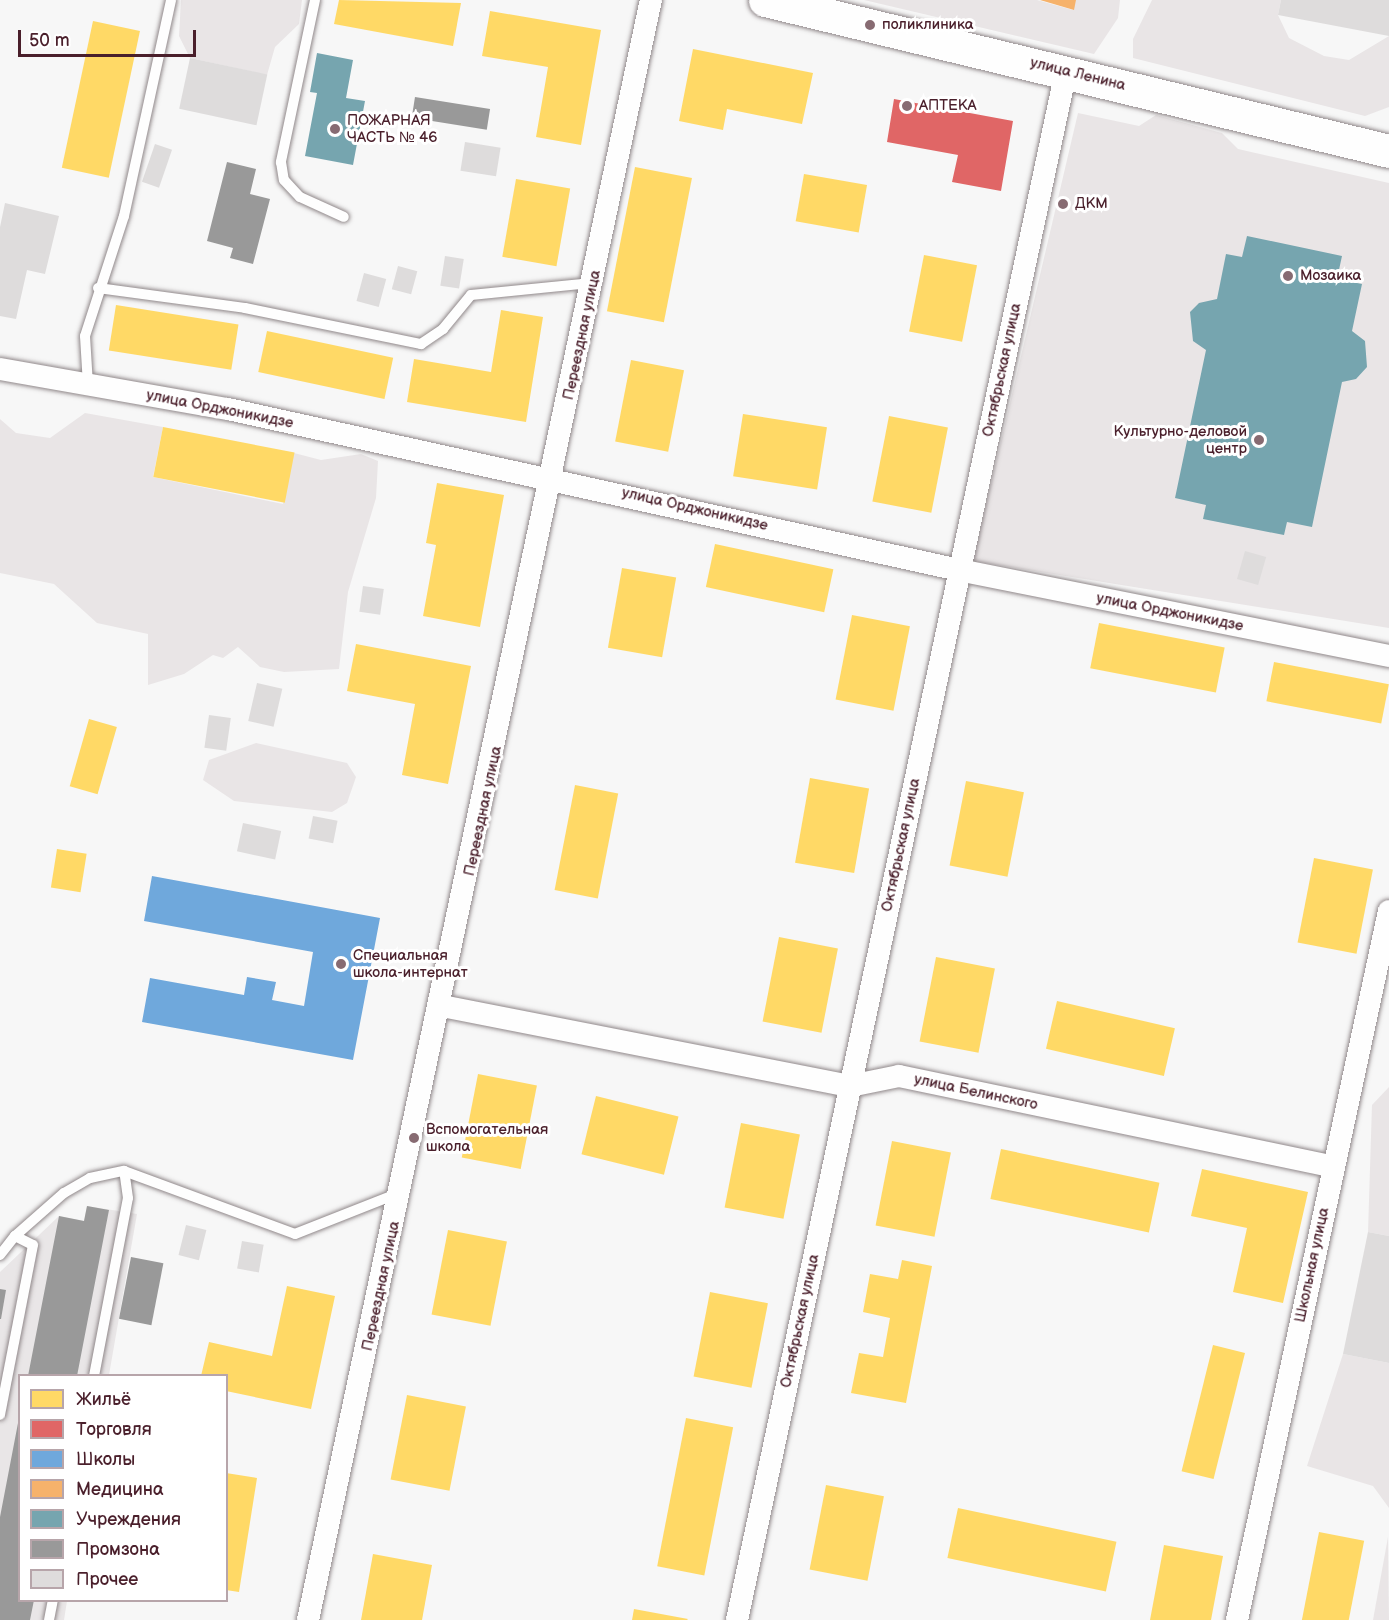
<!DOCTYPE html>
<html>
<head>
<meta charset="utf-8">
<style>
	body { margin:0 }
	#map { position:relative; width:1389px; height:1620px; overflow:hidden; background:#f7f7f7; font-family:"Balsamiq Sans",sans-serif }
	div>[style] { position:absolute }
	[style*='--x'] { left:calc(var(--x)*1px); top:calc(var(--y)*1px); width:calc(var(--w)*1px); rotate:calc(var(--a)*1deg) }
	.built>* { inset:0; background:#e9e6e7 }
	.green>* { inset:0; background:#e9e5e6 }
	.homes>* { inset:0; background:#ffd966; transform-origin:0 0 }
	.shops>* { inset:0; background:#e06666 }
	.schools>* { inset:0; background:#6fa8dc }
	.health>* { inset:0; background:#f6b26b }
	.public>* { inset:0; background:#76a5af }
	.industry>* { inset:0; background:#999; transform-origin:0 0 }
	.building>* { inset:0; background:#dedcdc; transform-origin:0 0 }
	.roads { filter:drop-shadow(0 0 2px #90888a) drop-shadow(0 0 2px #90888a) }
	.lane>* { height:10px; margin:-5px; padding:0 5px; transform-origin:5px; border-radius:5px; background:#fefefe }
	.street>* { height:22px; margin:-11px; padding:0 11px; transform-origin:11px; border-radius:11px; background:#fefefe }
	.primary>* { height:33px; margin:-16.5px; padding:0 16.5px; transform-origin:16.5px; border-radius:16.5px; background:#fefefe }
	.dots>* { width:16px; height:16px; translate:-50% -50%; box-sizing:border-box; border:3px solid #fff; border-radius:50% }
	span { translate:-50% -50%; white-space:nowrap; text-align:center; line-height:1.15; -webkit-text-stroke:6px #fff; paint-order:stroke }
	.poi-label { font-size:15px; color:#4a1f2b }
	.left { translate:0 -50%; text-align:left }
	.right { translate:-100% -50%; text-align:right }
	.street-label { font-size:15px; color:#4a1f2b }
	.legend { position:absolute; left:18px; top:1374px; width:210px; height:228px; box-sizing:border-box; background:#fff; border:2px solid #b7a5aa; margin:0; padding:8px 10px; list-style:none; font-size:18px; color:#4a1f2b }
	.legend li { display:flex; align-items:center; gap:12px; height:30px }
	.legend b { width:30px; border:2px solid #b7a5aa }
	.scale { position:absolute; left:18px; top:30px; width:178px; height:27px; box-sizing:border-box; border:3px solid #4a1f2b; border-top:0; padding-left:8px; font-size:18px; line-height:21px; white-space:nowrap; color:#4a1f2b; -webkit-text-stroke:4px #fff; paint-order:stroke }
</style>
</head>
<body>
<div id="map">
	<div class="built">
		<div style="clip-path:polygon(87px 1206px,137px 1214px,109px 1375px,20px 1376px,20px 1600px,67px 1601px,64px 1620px,0 1620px,0 1272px,59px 1216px,84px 1221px)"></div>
	</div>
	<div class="green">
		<div style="clip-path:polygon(181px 0,302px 0,299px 24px,275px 47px,267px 75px,190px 58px,179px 36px)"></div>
		<div style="clip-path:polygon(864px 0,1037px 0,1073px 10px,1076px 0,1120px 0,1118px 18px,1094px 54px)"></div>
		<div style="clip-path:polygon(1152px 0,1281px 0,1278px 15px,1289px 38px,1324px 56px,1349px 60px,1389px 36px,1389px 107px,1365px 116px,1133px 58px,1133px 39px)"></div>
		<div style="clip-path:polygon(1078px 113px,1139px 126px,1156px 115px,1222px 133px,1238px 149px,1389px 183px,1389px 628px,973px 561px)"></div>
		<div style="clip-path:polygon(85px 413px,163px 427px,153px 477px,283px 504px,294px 453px,321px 460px,361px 454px,378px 461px,376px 498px,348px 592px,339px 669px,284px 672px,260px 667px,238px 647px,223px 658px,213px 655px,184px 674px,148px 685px,148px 634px,97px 623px,54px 584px,0 573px,0 419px,16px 433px,50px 438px)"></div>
		<div style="clip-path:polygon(256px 743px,347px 763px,356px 777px,347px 803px,332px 812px,234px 801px,203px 780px,209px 760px)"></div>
		<div style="clip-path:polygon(1389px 1087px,1389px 1236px,1368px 1232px,1372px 1105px)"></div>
		<div style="clip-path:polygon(1343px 1354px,1389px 1363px,1389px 1508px,1373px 1486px,1307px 1466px)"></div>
		<div style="clip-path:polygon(1388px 1537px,1389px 1620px,1373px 1620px)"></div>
	</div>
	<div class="homes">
		<div style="clip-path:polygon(339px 0,461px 3px,453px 46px,334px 24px)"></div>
		<div style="clip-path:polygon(490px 11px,601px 30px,581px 145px,536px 137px,548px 67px,482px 56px)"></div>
		<div style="left:93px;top:21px;width:48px;height:150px;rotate:12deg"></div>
		<div style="clip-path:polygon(693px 49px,813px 73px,802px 124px,727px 109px,723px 130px,679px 121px)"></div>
		<div style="left:635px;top:167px;width:58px;height:147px;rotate:11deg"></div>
		<div style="left:804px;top:174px;width:64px;height:48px;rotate:10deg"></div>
		<div style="left:516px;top:179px;width:55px;height:79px;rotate:10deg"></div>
		<div style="left:924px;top:255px;width:54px;height:78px;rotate:11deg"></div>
		<div style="left:116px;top:305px;width:124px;height:46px;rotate:9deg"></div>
		<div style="clip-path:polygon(501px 310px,543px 317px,526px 422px,407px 402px,414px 359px,491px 372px)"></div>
		<div style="left:267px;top:331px;width:129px;height:42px;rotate:12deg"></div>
		<div style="left:631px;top:360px;width:54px;height:83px;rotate:11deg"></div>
		<div style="left:743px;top:414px;width:85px;height:63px;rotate:9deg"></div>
		<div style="left:889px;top:416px;width:60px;height:87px;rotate:11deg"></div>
		<div style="left:163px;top:427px;width:134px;height:51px;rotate:11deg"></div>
		<div style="clip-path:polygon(437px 483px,504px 495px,480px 627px,423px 616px,436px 545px,426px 543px)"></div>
		<div style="left:715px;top:544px;width:121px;height:44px;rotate:12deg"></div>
		<div style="left:622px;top:568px;width:55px;height:81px;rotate:10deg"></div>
		<div style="left:852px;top:615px;width:59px;height:86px;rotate:11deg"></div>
		<div style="left:1099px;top:623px;width:128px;height:46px;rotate:11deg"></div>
		<div style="clip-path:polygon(356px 644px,471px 666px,448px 784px,402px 775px,415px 704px,347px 691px)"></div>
		<div style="left:1274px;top:662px;width:117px;height:40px;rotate:11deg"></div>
		<div style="left:89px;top:719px;width:29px;height:70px;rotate:16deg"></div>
		<div style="left:810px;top:778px;width:60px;height:86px;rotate:10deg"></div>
		<div style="left:966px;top:781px;width:59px;height:86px;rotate:11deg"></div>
		<div style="left:575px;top:785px;width:44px;height:107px;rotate:11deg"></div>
		<div style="left:57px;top:849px;width:30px;height:39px;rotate:9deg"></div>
		<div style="left:1314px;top:858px;width:60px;height:86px;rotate:11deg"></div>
		<div style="left:779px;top:937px;width:60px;height:86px;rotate:11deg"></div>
		<div style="left:936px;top:957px;width:60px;height:86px;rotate:11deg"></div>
		<div style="left:1057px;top:1001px;width:121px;height:49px;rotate:13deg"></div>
		<div style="left:478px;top:1074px;width:60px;height:85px;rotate:11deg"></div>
		<div style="left:596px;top:1096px;width:85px;height:60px;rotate:14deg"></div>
		<div style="left:741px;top:1123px;width:60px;height:86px;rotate:11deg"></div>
		<div style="left:892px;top:1141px;width:60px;height:86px;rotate:11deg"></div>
		<div style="left:1001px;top:1149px;width:162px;height:51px;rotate:12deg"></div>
		<div style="clip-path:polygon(1202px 1169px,1308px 1192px,1283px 1303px,1233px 1292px,1247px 1228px,1191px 1216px)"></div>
		<div style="left:448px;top:1230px;width:60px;height:86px;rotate:11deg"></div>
		<div style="clip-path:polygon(902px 1260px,932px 1266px,906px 1403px,851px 1393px,859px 1353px,883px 1357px,890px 1318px,863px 1312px,870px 1274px,898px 1279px)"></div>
		<div style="clip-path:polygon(287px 1286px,335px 1296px,311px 1409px,226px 1391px,226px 1376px,201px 1376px,209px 1342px,272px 1356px)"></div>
		<div style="left:710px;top:1292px;width:59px;height:86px;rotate:11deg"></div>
		<div style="left:1213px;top:1345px;width:33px;height:130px;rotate:14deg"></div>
		<div style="left:407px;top:1395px;width:60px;height:86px;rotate:11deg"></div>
		<div style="left:686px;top:1418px;width:48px;height:151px;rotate:11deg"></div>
		<div style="clip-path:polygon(226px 1473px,257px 1478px,239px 1592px,226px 1590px)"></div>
		<div style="left:826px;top:1485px;width:59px;height:86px;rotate:11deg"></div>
		<div style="left:958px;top:1508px;width:162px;height:51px;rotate:12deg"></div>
		<div style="left:1319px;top:1532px;width:46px;height:90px;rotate:11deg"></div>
		<div style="clip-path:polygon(1164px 1545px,1223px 1556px,1211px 1620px,1150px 1620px)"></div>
		<div style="clip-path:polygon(373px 1554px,432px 1565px,422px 1620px,361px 1620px)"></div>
		<div style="clip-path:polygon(634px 1609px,688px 1619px,687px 1620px,632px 1620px)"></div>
	</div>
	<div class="shops">
		<div style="clip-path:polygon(894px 99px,1013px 121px,1001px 191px,952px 182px,958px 155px,887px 142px)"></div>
	</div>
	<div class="schools">
		<div style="clip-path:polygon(152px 876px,380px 918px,353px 1060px,142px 1022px,150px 978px,244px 995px,247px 977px,276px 982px,272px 1000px,304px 1006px,313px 952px,144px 921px)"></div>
	</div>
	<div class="health">
		<div style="clip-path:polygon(1040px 0,1076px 0,1074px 10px)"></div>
	</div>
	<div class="public">
		<div style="clip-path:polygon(317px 53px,353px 60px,346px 98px,365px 101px,353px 165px,305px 156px,317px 93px,310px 92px)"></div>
		<div style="clip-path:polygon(1247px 236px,1342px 256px,1337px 279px,1362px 284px,1352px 331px,1365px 341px,1367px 367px,1356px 379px,1342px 382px,1312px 527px,1287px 522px,1284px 535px,1203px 519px,1206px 505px,1175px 498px,1206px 350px,1193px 341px,1190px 312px,1199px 303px,1217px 299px,1226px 254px,1242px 257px)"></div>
	</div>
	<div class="industry">
		<div style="left:415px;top:97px;width:76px;height:21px;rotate:9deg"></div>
		<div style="clip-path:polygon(227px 162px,256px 169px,250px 194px,270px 199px,253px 264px,230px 258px,233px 248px,207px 241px)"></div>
		<div style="clip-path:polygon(87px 1206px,109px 1210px,77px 1376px,28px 1376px,59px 1216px,84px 1221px)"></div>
		<div style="left:131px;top:1257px;width:33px;height:63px;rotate:11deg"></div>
		<div style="clip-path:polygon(0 1289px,6px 1290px,1px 1319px,0 1319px)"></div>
		<div style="clip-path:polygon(18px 1423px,20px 1600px,34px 1600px,30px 1620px,0 1620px,0 1517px)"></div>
	</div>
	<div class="building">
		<div style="clip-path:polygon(1281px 0,1389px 0,1389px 36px,1278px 15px)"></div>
		<div style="left:190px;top:58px;width:79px;height:52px;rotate:12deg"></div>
		<div style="left:465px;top:142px;width:36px;height:29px;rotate:9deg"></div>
		<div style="left:155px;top:144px;width:18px;height:40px;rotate:19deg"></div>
		<div style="clip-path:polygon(5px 203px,59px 216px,45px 274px,27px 270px,16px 319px,0 316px,0 227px)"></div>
		<div style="left:445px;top:256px;width:19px;height:30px;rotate:9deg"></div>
		<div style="left:398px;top:266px;width:20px;height:24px;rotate:15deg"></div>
		<div style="left:364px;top:273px;width:23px;height:29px;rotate:15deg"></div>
		<div style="left:1245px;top:551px;width:22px;height:29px;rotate:16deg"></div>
		<div style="left:363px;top:586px;width:21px;height:26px;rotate:8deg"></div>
		<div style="left:257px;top:683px;width:26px;height:39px;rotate:13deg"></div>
		<div style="left:209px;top:715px;width:22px;height:33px;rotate:8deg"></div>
		<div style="left:313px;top:816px;width:25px;height:23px;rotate:11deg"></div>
		<div style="left:243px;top:823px;width:39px;height:29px;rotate:12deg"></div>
		<div style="left:186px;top:1225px;width:21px;height:31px;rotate:14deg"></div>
		<div style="clip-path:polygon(1368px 1232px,1389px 1236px,1389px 1363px,1343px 1354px)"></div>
		<div style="left:242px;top:1241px;width:22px;height:28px;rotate:10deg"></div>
	</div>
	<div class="roads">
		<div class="lane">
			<div style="--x:315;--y:0;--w:166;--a:101.9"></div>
			<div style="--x:281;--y:162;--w:18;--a:81"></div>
			<div style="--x:284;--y:180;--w:23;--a:47"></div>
			<div style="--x:300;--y:197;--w:48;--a:24.4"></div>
			<div style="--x:98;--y:288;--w:148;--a:7.7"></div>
			<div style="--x:245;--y:308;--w:180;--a:11.6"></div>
			<div style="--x:421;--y:344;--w:27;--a:-34"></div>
			<div style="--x:443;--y:329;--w:44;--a:-50.5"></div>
			<div style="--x:471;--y:295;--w:122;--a:-5.7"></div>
			<div style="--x:88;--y:385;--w:49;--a:-93.5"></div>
			<div style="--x:85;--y:336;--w:126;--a:-72"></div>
			<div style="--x:124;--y:216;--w:221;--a:-77.7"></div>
			<div style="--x:15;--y:1236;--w:65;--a:-41.3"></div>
			<div style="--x:64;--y:1193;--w:30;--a:-30"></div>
			<div style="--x:90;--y:1178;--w:35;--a:-12"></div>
			<div style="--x:124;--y:1171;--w:182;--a:20.2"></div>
			<div style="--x:295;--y:1234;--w:112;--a:-21.5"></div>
			<div style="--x:0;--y:1255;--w:24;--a:-52"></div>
			<div style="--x:15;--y:1236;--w:20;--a:27"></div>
			<div style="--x:33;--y:1245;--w:173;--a:101"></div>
			<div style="--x:94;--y:1376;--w:181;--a:-79.2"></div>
			<div style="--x:128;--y:1198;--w:27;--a:-98"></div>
			<div style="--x:49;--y:1620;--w:20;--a:-79"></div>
		</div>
		<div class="street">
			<div style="--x:0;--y:369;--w:231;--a:10"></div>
			<div style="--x:228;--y:409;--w:749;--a:12.42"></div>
			<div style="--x:959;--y:570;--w:439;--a:11.3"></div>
			<div style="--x:442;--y:1006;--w:416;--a:11.1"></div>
			<div style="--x:850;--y:1086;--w:50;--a:-11.5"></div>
			<div style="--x:899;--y:1076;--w:443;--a:11.8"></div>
			<div style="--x:308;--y:1620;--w:1656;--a:-78.05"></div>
			<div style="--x:737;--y:1620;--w:1584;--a:-78.01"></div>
			<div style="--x:1237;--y:1620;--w:725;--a:-77.9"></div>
		</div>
		<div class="primary">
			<div style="--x:765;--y:0;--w:642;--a:13.6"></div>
		</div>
	</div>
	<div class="dots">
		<div style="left:870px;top:25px;background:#876b72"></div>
		<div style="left:907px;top:106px;background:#876b72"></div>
		<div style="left:335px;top:129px;background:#876b72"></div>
		<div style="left:1063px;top:204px;background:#876b72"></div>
		<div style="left:1288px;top:276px;background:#876b72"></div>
		<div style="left:1259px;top:440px;background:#876b72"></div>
		<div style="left:341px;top:964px;background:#876b72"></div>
		<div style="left:414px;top:1138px;background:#876b72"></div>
	</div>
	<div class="poi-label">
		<span class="left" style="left:882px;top:25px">поликлиника</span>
		<span class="left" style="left:919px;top:106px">АПТЕКА</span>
		<span class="left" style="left:347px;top:129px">ПОЖАРНАЯ<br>ЧАСТЬ № 46</span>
		<span class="left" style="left:1075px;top:204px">ДКМ</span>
		<span class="left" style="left:1300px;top:276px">Мозаика</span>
		<span class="right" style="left:1247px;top:440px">Культурно-деловой<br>центр</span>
		<span class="left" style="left:353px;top:964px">Специальная<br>школа-интернат</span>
		<span class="left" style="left:426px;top:1138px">Вспомогательная<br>школа</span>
	</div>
	<div class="street-label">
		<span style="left:1078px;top:74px;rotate:14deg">улица Ленина</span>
		<span style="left:582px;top:335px;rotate:-78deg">Переездная улица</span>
		<span style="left:1002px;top:370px;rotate:-78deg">Октябрьская улица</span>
		<span style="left:220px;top:409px;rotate:11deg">улица Орджоникидзе</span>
		<span style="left:695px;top:509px;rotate:13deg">улица Орджоникидзе</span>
		<span style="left:1170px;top:612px;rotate:11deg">улица Орджоникидзе</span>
		<span style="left:483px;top:811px;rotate:-78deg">Переездная улица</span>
		<span style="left:901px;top:845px;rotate:-78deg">Октябрьская улица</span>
		<span style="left:976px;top:1092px;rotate:12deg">улица Белинского</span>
		<span style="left:1312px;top:1265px;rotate:-78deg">Школьная улица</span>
		<span style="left:381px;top:1286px;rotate:-78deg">Переездная улица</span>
		<span style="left:800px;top:1321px;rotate:-78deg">Октябрьская улица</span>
	</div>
	<ul class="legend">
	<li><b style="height:16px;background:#ffd966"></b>Жильё</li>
	<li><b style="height:16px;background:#e06666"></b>Торговля</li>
	<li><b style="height:16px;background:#6fa8dc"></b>Школы</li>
	<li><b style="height:16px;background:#f6b26b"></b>Медицина</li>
	<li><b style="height:16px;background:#76a5af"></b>Учреждения</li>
	<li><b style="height:16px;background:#999"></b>Промзона</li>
	<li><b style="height:16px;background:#dedcdc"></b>Прочее</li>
	</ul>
	<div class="scale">50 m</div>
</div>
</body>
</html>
